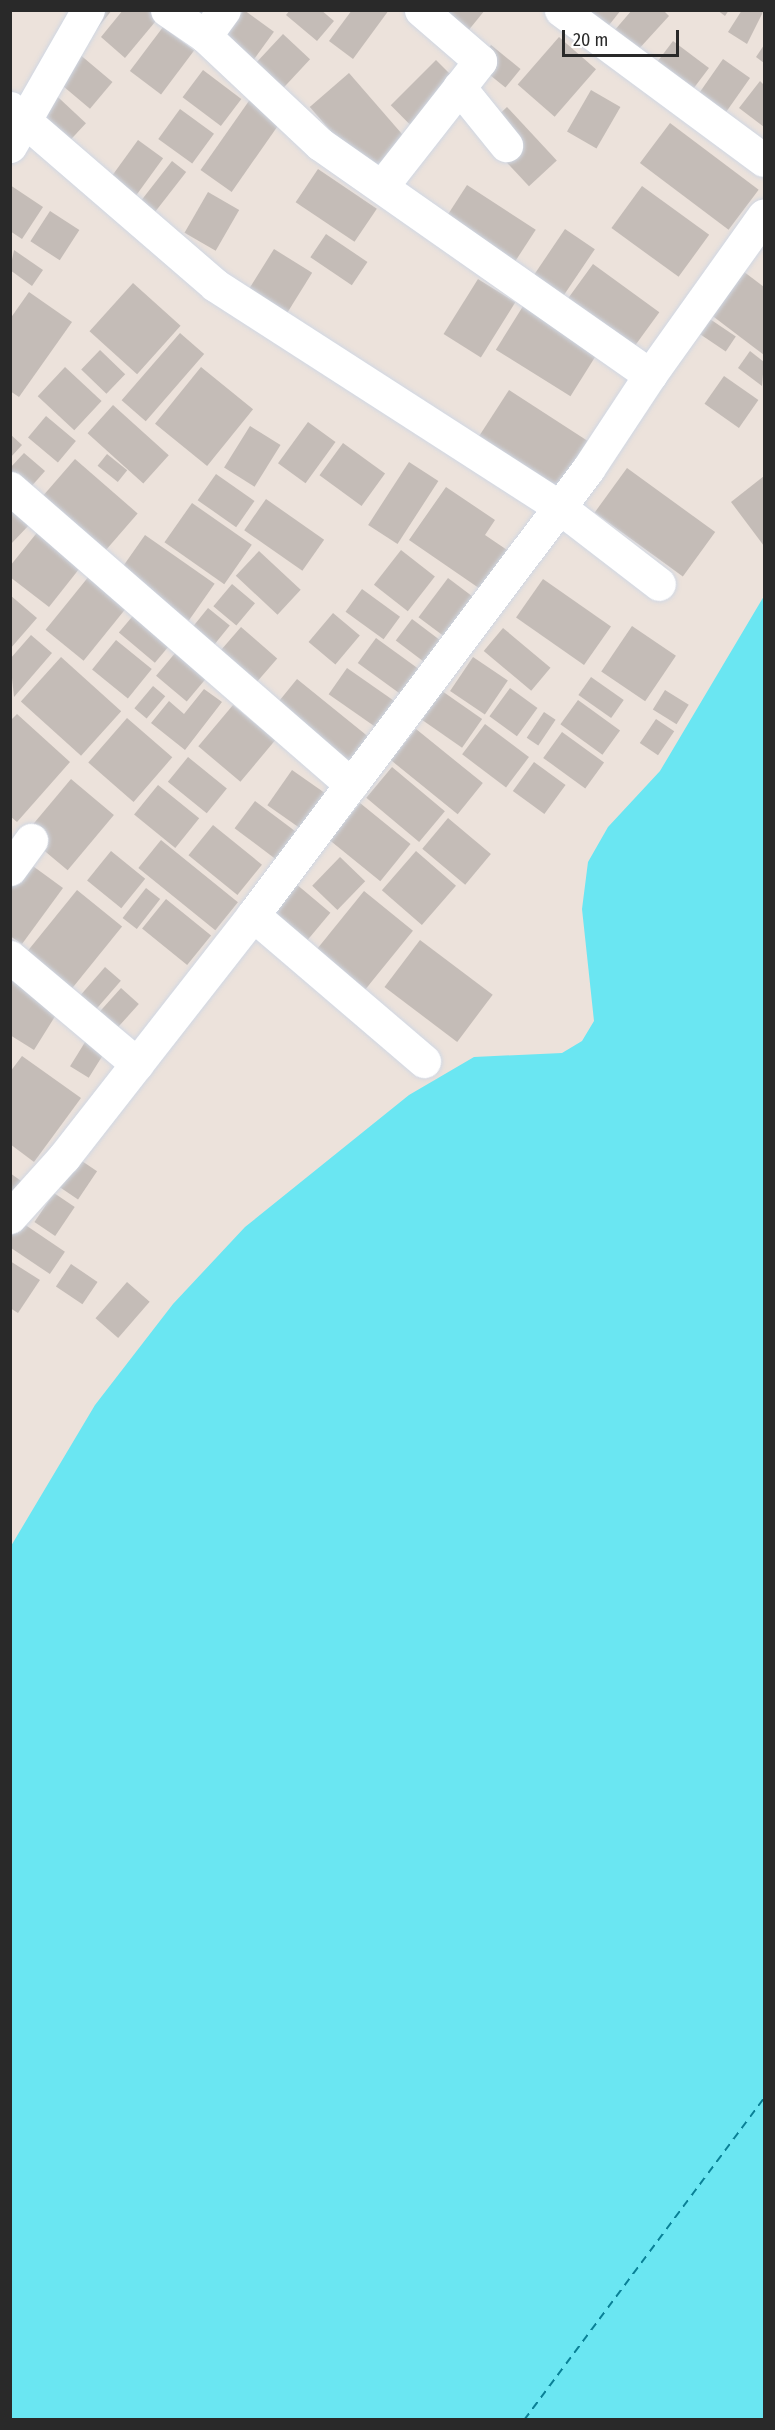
<!DOCTYPE html>
<html>
<head>
<meta charset="utf-8">
<style>
	body { margin:0 }
	#map { position:relative; width:775px; height:2430px; overflow:hidden; background:#ece2db; font-family:"Fira Sans Condensed",sans-serif }
	div>[style] { position:absolute }
	[style*='--x'] { left:calc(var(--x)*1px); top:calc(var(--y)*1px); width:calc(var(--w)*1px); rotate:calc(var(--a)*1deg) }
	.water>* { inset:0; background:#6ae6f2 }
	.ferry>* { height:1.5px; margin-top:-0.75px; transform-origin:0; background:repeating-linear-gradient(90deg,#098096 0 8px,transparent 0 14px) }
	.building>* { inset:0; background:#c4bcb7; transform-origin:0 0 }
	.roads { filter:drop-shadow(0 0 2px #d0d7e3) drop-shadow(0 0 2px #d0d7e3) }
	.street>* { height:33px; margin:-16.5px; padding:0 16.5px; transform-origin:16.5px; border-radius:16.5px; background:#fff }
	span { translate:-50% -50%; white-space:nowrap; text-align:center; line-height:1.15; -webkit-text-stroke:6px #fff; paint-order:stroke }
	.frame { position:absolute; inset:0; border:12px solid #292929; pointer-events:none }
	.scale { position:absolute; left:562px; top:30px; width:117px; height:27px; box-sizing:border-box; border:3px solid #292929; border-top:0; padding-left:8px; font-size:18px; line-height:21px; white-space:nowrap; color:#292929; -webkit-text-stroke:4px #fff; paint-order:stroke }
</style>
</head>
<body>
<div id="map">
	<div class="water">
		<div style="clip-path:polygon(764px 596px,764px 2419px,11px 2419px,11px 1546px,95px 1405px,173px 1304px,245px 1227px,409px 1095px,474px 1057px,562px 1053px,582px 1041px,594px 1021px,582px 909px,588px 862px,608px 827px,660px 771px)"></div>
	</div>
	<div class="ferry">
		<div style="--x:524;--y:2420;--w:402;--a:-53.3"></div>
	</div>
	<div class="building">
		<div style="clip-path:polygon(72px 10px,112px 10px,96px 30px)"></div>
		<div style="clip-path:polygon(123px 10px,154px 10px,160px 16px,125px 58px,101px 37px)"></div>
		<div style="left:244px;top:10px;width:37px;height:48px;rotate:36deg"></div>
		<div style="clip-path:polygon(290px 10px,321px 10px,334px 21px,317px 41px,286px 15px)"></div>
		<div style="clip-path:polygon(352px 10px,389px 10px,353px 59px,329px 41px)"></div>
		<div style="clip-path:polygon(423px 10px,485px 10px,455px 47px)"></div>
		<div style="clip-path:polygon(574px 10px,621px 10px,602px 34px)"></div>
		<div style="clip-path:polygon(632px 10px,663px 10px,669px 16px,637px 51px,614px 31px)"></div>
		<div style="clip-path:polygon(717px 10px,729px 10px,725px 16px)"></div>
		<div style="clip-path:polygon(742px 10px,764px 10px,747px 44px,728px 32px)"></div>
		<div style="left:163px;top:27px;width:39px;height:55px;rotate:37deg"></div>
		<div style="left:283px;top:34px;width:37px;height:57px;rotate:43deg"></div>
		<div style="left:559px;top:37px;width:49px;height:63px;rotate:41deg"></div>
		<div style="left:673px;top:41px;width:45px;height:31px;rotate:37deg"></div>
		<div style="left:491px;top:45px;width:38px;height:24px;rotate:39deg"></div>
		<div style="clip-path:polygon(764px 45px,764px 63px,756px 57px)"></div>
		<div style="left:78px;top:53px;width:45px;height:35px;rotate:40deg"></div>
		<div style="left:723px;top:59px;width:33px;height:46px;rotate:35deg"></div>
		<div style="left:436px;top:60px;width:30px;height:64px;rotate:45deg"></div>
		<div style="left:203px;top:70px;width:48px;height:34px;rotate:37deg"></div>
		<div style="left:349px;top:73px;width:91px;height:52px;rotate:49deg"></div>
		<div style="clip-path:polygon(760px 81px,764px 85px,764px 127px,739px 108px)"></div>
		<div style="left:45px;top:85px;width:56px;height:38px;rotate:43deg"></div>
		<div style="left:591px;top:90px;width:34px;height:48px;rotate:30deg"></div>
		<div style="left:251px;top:98px;width:38px;height:88px;rotate:35deg"></div>
		<div style="left:507px;top:107px;width:73px;height:38px;rotate:47deg"></div>
		<div style="left:180px;top:109px;width:42px;height:37px;rotate:36deg"></div>
		<div style="left:670px;top:123px;width:111px;height:50px;rotate:37deg"></div>
		<div style="left:138px;top:140px;width:31px;height:58px;rotate:36deg"></div>
		<div style="left:172px;top:161px;width:18px;height:50px;rotate:38deg"></div>
		<div style="left:318px;top:169px;width:71px;height:40px;rotate:34deg"></div>
		<div style="clip-path:polygon(10px 185px,43px 207px,22px 239px,10px 231px)"></div>
		<div style="left:467px;top:185px;width:82px;height:44px;rotate:33deg"></div>
		<div style="left:642px;top:186px;width:83px;height:52px;rotate:36deg"></div>
		<div style="left:208px;top:192px;width:36px;height:47px;rotate:30deg"></div>
		<div style="left:50px;top:211px;width:35px;height:36px;rotate:33deg"></div>
		<div style="left:565px;top:229px;width:36px;height:61px;rotate:34deg"></div>
		<div style="left:326px;top:234px;width:50px;height:28px;rotate:34deg"></div>
		<div style="left:274px;top:249px;width:45px;height:54px;rotate:32deg"></div>
		<div style="clip-path:polygon(14px 250px,43px 270px,32px 286px,10px 270px)"></div>
		<div style="left:593px;top:264px;width:82px;height:45px;rotate:36deg"></div>
		<div style="clip-path:polygon(739px 268px,764px 287px,764px 355px,706px 311px)"></div>
		<div style="left:478px;top:279px;width:44px;height:65px;rotate:32deg"></div>
		<div style="left:133px;top:283px;width:64px;height:65px;rotate:42deg"></div>
		<div style="clip-path:polygon(29px 292px,72px 322px,19px 397px,10px 391px,10px 319px)"></div>
		<div style="left:525px;top:303px;width:88px;height:55px;rotate:32deg"></div>
		<div style="left:701px;top:313px;width:42px;height:18px;rotate:34deg"></div>
		<div style="left:180px;top:333px;width:32px;height:89px;rotate:41deg"></div>
		<div style="left:100px;top:350px;width:35px;height:27px;rotate:44deg"></div>
		<div style="clip-path:polygon(750px 351px,764px 362px,762px 386px,738px 368px)"></div>
		<div style="left:65px;top:367px;width:50px;height:40px;rotate:43deg"></div>
		<div style="left:201px;top:367px;width:67px;height:73px;rotate:39deg"></div>
		<div style="left:724px;top:376px;width:42px;height:34px;rotate:35deg"></div>
		<div style="left:509px;top:390px;width:98px;height:56px;rotate:33deg"></div>
		<div style="left:113px;top:405px;width:75px;height:38px;rotate:42deg"></div>
		<div style="left:46px;top:416px;width:39px;height:28px;rotate:40deg"></div>
		<div style="left:308px;top:422px;width:34px;height:51px;rotate:36deg"></div>
		<div style="left:250px;top:426px;width:36px;height:49px;rotate:32deg"></div>
		<div style="clip-path:polygon(10px 434px,22px 445px,10px 458px)"></div>
		<div style="left:343px;top:443px;width:52px;height:40px;rotate:36deg"></div>
		<div style="clip-path:polygon(24px 453px,45px 471px,22px 497px,10px 487px,10px 468px)"></div>
		<div style="left:107px;top:454px;width:26px;height:15px;rotate:39deg"></div>
		<div style="left:75px;top:459px;width:83px;height:48px;rotate:41deg"></div>
		<div style="left:409px;top:462px;width:35px;height:75px;rotate:33deg"></div>
		<div style="left:627px;top:468px;width:109px;height:55px;rotate:36deg"></div>
		<div style="left:216px;top:474px;width:47px;height:32px;rotate:35deg"></div>
		<div style="clip-path:polygon(764px 476px,764px 546px,731px 502px)"></div>
		<div style="clip-path:polygon(446px 487px,495px 520px,485px 535px,516px 556px,489px 595px,409px 540px)"></div>
		<div style="left:266px;top:499px;width:71px;height:38px;rotate:35deg"></div>
		<div style="left:192px;top:503px;width:73px;height:48px;rotate:35deg"></div>
		<div style="clip-path:polygon(10px 506px,30px 524px,10px 545px)"></div>
		<div style="clip-path:polygon(44px 524px,87px 559px,49px 607px,10px 577px,10px 566px)"></div>
		<div style="left:145px;top:535px;width:85px;height:45px;rotate:35deg"></div>
		<div style="left:401px;top:550px;width:43px;height:44px;rotate:38deg"></div>
		<div style="left:259px;top:551px;width:57px;height:34px;rotate:43deg"></div>
		<div style="left:94px;top:570px;width:49px;height:77px;rotate:39deg"></div>
		<div style="left:448px;top:578px;width:39px;height:49px;rotate:37deg"></div>
		<div style="left:543px;top:579px;width:83px;height:47px;rotate:35deg"></div>
		<div style="left:232px;top:584px;width:30px;height:29px;rotate:40deg"></div>
		<div style="left:362px;top:589px;width:47px;height:28px;rotate:36deg"></div>
		<div style="clip-path:polygon(10px 595px,37px 618px,10px 649px)"></div>
		<div style="left:142px;top:605px;width:47px;height:36px;rotate:40deg"></div>
		<div style="left:208px;top:608px;width:28px;height:36px;rotate:39deg"></div>
		<div style="left:333px;top:613px;width:35px;height:38px;rotate:40deg"></div>
		<div style="left:412px;top:619px;width:46px;height:27px;rotate:37deg"></div>
		<div style="left:632px;top:626px;width:53px;height:55px;rotate:34deg"></div>
		<div style="left:241px;top:627px;width:48px;height:38px;rotate:41deg"></div>
		<div style="left:503px;top:628px;width:62px;height:30px;rotate:40deg"></div>
		<div style="clip-path:polygon(31px 635px,52px 653px,14px 697px,10px 659px)"></div>
		<div style="left:376px;top:638px;width:63px;height:31px;rotate:36deg"></div>
		<div style="left:116px;top:640px;width:46px;height:38px;rotate:39deg"></div>
		<div style="left:176px;top:652px;width:40px;height:31px;rotate:40deg"></div>
		<div style="left:61px;top:657px;width:81px;height:60px;rotate:42deg"></div>
		<div style="left:473px;top:657px;width:42px;height:41px;rotate:34deg"></div>
		<div style="left:347px;top:668px;width:59px;height:32px;rotate:35deg"></div>
		<div style="left:591px;top:677px;width:40px;height:22px;rotate:35deg"></div>
		<div style="left:297px;top:679px;width:95px;height:41px;rotate:39deg"></div>
		<div style="left:153px;top:686px;width:16px;height:29px;rotate:40deg"></div>
		<div style="left:510px;top:688px;width:34px;height:35px;rotate:36deg"></div>
		<div style="clip-path:polygon(204px 689px,222px 702px,185px 750px,151px 723px,169px 701px,184px 714px)"></div>
		<div style="left:665px;top:690px;width:28px;height:23px;rotate:32deg"></div>
		<div style="left:442px;top:691px;width:49px;height:35px;rotate:35deg"></div>
		<div style="left:578px;top:700px;width:52px;height:30px;rotate:36deg"></div>
		<div style="left:233px;top:705px;width:55px;height:54px;rotate:40deg"></div>
		<div style="left:544px;top:712px;width:14px;height:31px;rotate:34deg"></div>
		<div style="clip-path:polygon(17px 714px,70px 762px,17px 822px,10px 816px,10px 721px)"></div>
		<div style="left:127px;top:718px;width:60px;height:59px;rotate:41deg"></div>
		<div style="left:656px;top:719px;width:22px;height:29px;rotate:34deg"></div>
		<div style="left:485px;top:724px;width:55px;height:38px;rotate:37deg"></div>
		<div style="left:416px;top:729px;width:86px;height:40px;rotate:39deg"></div>
		<div style="left:562px;top:732px;width:52px;height:32px;rotate:36deg"></div>
		<div style="left:188px;top:757px;width:50px;height:32px;rotate:39deg"></div>
		<div style="left:534px;top:762px;width:39px;height:36px;rotate:36deg"></div>
		<div style="left:392px;top:767px;width:69px;height:40px;rotate:40deg"></div>
		<div style="left:292px;top:770px;width:44px;height:43px;rotate:35deg"></div>
		<div style="left:71px;top:779px;width:56px;height:72px;rotate:40deg"></div>
		<div style="left:158px;top:785px;width:53px;height:38px;rotate:39deg"></div>
		<div style="left:255px;top:801px;width:60px;height:34px;rotate:37deg"></div>
		<div style="left:360px;top:803px;width:65px;height:48px;rotate:39deg"></div>
		<div style="left:448px;top:818px;width:56px;height:40px;rotate:40deg"></div>
		<div style="left:213px;top:825px;width:63px;height:39px;rotate:39deg"></div>
		<div style="left:161px;top:840px;width:99px;height:36px;rotate:39deg"></div>
		<div style="left:111px;top:851px;width:44px;height:38px;rotate:39deg"></div>
		<div style="left:416px;top:851px;width:53px;height:52px;rotate:41deg"></div>
		<div style="left:340px;top:857px;width:35px;height:40px;rotate:44deg"></div>
		<div style="clip-path:polygon(26px 861px,63px 888px,22px 944px,10px 936px,10px 883px)"></div>
		<div style="left:289px;top:878px;width:54px;height:43px;rotate:40deg"></div>
		<div style="left:146px;top:888px;width:18px;height:38px;rotate:38deg"></div>
		<div style="left:77px;top:890px;width:58px;height:80px;rotate:39deg"></div>
		<div style="left:364px;top:891px;width:63px;height:80px;rotate:39deg"></div>
		<div style="left:166px;top:899px;width:58px;height:38px;rotate:39deg"></div>
		<div style="left:420px;top:940px;width:91px;height:59px;rotate:37deg"></div>
		<div style="left:105px;top:967px;width:21px;height:45px;rotate:41deg"></div>
		<div style="clip-path:polygon(10px 980px,59px 1010px,34px 1050px,10px 1035px)"></div>
		<div style="left:121px;top:988px;width:24px;height:36px;rotate:42deg"></div>
		<div style="left:87px;top:1039px;width:22px;height:32px;rotate:32deg"></div>
		<div style="clip-path:polygon(22px 1056px,81px 1098px,34px 1162px,10px 1144px,10px 1072px)"></div>
		<div style="left:73px;top:1155px;width:29px;height:34px;rotate:34deg"></div>
		<div style="clip-path:polygon(10px 1173px,24px 1183px,10px 1200px)"></div>
		<div style="left:54px;top:1193px;width:25px;height:35px;rotate:34deg"></div>
		<div style="left:21px;top:1222px;width:53px;height:27px;rotate:34deg"></div>
		<div style="clip-path:polygon(10px 1261px,40px 1280px,18px 1313px,10px 1308px)"></div>
		<div style="left:71px;top:1264px;width:32px;height:27px;rotate:34deg"></div>
		<div style="left:127px;top:1282px;width:30px;height:48px;rotate:41deg"></div>
	</div>
	<div class="roads">
		<div class="street">
			<div style="--x:167;--y:10;--w:46;--a:34.4"></div>
			<div style="--x:205;--y:36;--w:32;--a:-54"></div>
			<div style="--x:561;--y:10;--w:252;--a:36.5"></div>
			<div style="--x:205;--y:36;--w:158;--a:43.2"></div>
			<div style="--x:320;--y:144;--w:403;--a:35"></div>
			<div style="--x:650;--y:375;--w:196;--a:-54.5"></div>
			<div style="--x:459;--y:87;--w:75;--a:51"></div>
			<div style="--x:10;--y:108;--w:271;--a:40.8"></div>
			<div style="--x:215;--y:285;--w:409;--a:32.8"></div>
			<div style="--x:559;--y:507;--w:126;--a:37.6"></div>
			<div style="--x:10;--y:146;--w:157;--a:-60.2"></div>
			<div style="--x:382;--y:186;--w:159;--a:-51.9"></div>
			<div style="--x:480;--y:61;--w:78;--a:-139.2"></div>
			<div style="--x:10;--y:488;--w:452;--a:41"></div>
			<div style="--x:10;--y:869;--w:36;--a:-54"></div>
			<div style="--x:253;--y:915;--w:225;--a:40.5"></div>
			<div style="--x:10;--y:957;--w:166;--a:40.1"></div>
			<div style="--x:10;--y:1217;--w:81;--a:-48"></div>
			<div style="--x:64;--y:1157;--w:307;--a:-52"></div>
			<div style="--x:253;--y:915;--w:558;--a:-53.09"></div>
			<div style="--x:588;--y:469;--w:113;--a:-56.6"></div>
		</div>
	</div>
	<div class="frame"></div>
	<div class="scale">20 m</div>
</div>
</body>
</html>
